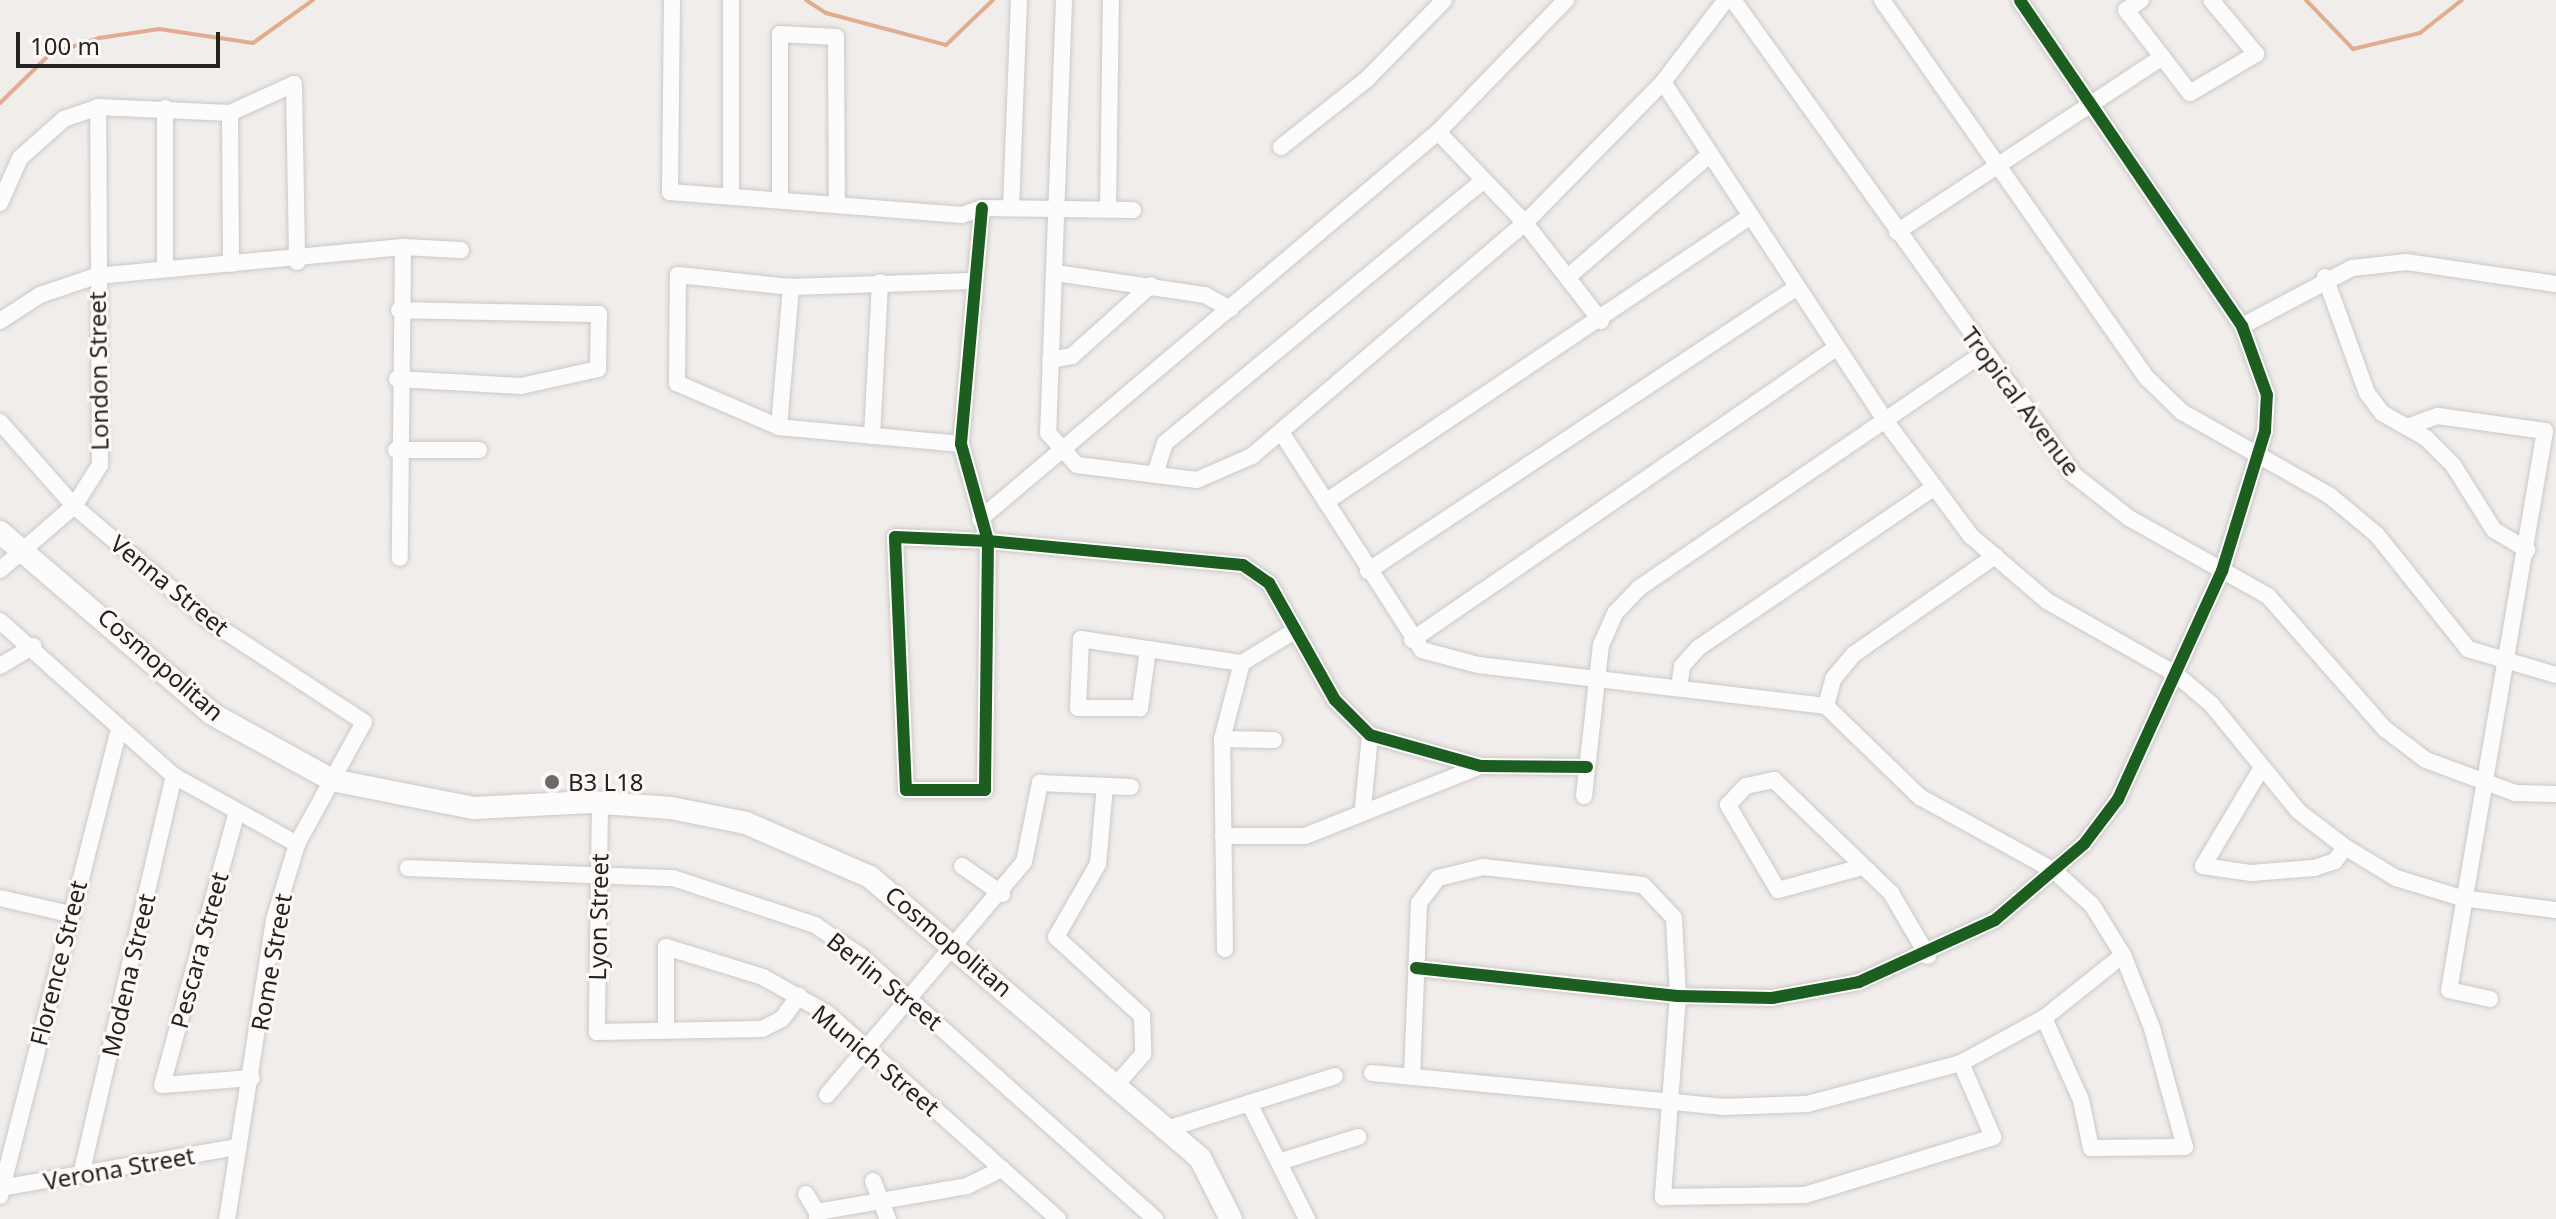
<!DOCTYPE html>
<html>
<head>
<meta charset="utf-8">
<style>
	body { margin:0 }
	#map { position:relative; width:2556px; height:1219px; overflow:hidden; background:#f0edeb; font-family:"Noto Sans",sans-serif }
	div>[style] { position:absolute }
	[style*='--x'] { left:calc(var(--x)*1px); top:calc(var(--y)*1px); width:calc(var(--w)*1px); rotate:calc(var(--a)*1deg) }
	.stream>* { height:4px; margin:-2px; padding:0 2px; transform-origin:2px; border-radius:2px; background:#e0ad8f }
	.roads { filter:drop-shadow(0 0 2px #cbc9c8) drop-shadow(0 0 2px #cbc9c8) }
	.street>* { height:16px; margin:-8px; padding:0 8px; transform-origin:8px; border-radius:8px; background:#fdfcfc }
	.secondary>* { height:22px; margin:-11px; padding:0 11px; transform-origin:11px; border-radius:11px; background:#fdfcfc }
	.cycleway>* { height:12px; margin:-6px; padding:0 6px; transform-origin:6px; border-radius:6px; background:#1b5e20 }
	.dots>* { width:22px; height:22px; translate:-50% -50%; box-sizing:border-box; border:4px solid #fffaf7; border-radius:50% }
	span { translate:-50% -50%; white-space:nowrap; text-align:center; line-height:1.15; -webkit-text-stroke:6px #fffaf7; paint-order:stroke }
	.street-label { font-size:24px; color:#252322 }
	.poi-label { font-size:24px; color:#252322 }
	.left { translate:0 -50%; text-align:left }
	.scale { position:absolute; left:16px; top:32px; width:204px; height:36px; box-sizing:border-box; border:4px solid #252322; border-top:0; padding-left:10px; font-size:24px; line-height:28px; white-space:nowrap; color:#252322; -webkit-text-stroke:6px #fffaf7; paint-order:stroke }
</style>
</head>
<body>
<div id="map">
	<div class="stream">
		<div style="--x:806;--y:0;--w:24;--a:33"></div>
		<div style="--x:826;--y:13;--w:124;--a:14.9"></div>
		<div style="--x:946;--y:45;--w:65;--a:-43.8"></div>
		<div style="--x:2306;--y:0;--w:68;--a:46.2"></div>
		<div style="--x:2353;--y:49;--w:69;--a:-13.4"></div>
		<div style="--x:2420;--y:33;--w:53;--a:-38.2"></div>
		<div style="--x:0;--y:103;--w:70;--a:-44.4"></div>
		<div style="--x:50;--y:54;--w:52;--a:-18.1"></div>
		<div style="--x:99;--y:38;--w:61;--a:-8.5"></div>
		<div style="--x:159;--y:29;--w:95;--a:8.5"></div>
		<div style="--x:253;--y:43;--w:74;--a:-35.6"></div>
	</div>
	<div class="roads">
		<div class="street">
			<div style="--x:672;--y:0;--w:192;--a:90.6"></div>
			<div style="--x:670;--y:192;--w:293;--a:4.5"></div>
			<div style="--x:962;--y:215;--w:21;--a:-19"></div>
			<div style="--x:982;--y:208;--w:151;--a:0.8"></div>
			<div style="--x:1064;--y:0;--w:433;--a:92.1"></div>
			<div style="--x:1048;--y:433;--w:43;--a:47.8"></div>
			<div style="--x:1077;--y:465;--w:121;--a:7.1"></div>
			<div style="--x:1197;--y:480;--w:60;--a:-23.6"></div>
			<div style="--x:1252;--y:456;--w:359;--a:-40.5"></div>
			<div style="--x:1525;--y:223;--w:197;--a:-45.6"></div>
			<div style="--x:1663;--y:82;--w:103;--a:-52.5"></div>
			<div style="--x:1733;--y:0;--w:585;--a:54.33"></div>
			<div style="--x:2074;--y:475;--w:70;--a:38"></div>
			<div style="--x:2129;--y:518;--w:159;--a:29.3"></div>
			<div style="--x:2268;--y:596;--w:177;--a:48.7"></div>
			<div style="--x:2385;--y:729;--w:51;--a:37.1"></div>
			<div style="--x:2426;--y:760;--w:95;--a:20.3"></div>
			<div style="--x:2515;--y:793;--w:41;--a:1.4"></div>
			<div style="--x:1882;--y:0;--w:462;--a:55"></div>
			<div style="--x:2147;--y:378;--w:49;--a:44.2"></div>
			<div style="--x:2182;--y:412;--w:169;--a:29.5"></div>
			<div style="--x:2329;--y:495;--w:62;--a:39.8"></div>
			<div style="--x:2377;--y:535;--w:146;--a:51.4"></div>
			<div style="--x:2468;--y:649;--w:92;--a:16.5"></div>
			<div style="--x:2141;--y:0;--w:18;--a:146"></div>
			<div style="--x:2126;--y:10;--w:105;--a:52.4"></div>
			<div style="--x:2190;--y:93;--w:77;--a:-30.6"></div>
			<div style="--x:2256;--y:54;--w:70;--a:-129.8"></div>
			<div style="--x:1663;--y:82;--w:403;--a:56.7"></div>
			<div style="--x:1884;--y:419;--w:146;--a:53.4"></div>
			<div style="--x:1971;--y:536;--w:100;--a:40.5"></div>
			<div style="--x:2047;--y:601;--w:150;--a:29.6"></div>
			<div style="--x:2177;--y:675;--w:46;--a:40.6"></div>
			<div style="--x:2212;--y:705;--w:136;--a:50.9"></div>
			<div style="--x:2298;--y:811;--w:59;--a:37.5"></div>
			<div style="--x:2345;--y:847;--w:60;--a:31.3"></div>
			<div style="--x:2396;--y:878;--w:69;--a:16.9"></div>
			<div style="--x:2462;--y:898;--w:95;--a:7.3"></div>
			<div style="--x:230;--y:113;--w:151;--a:89.6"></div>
			<div style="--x:1438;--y:132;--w:126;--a:46.3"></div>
			<div style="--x:1525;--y:223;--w:124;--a:52.2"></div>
			<div style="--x:1281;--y:147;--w:110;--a:-38.3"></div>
			<div style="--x:1367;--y:79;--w:110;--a:-45.7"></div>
			<div style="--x:731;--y:196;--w:196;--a:-90"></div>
			<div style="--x:780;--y:200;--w:166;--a:-90"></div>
			<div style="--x:780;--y:34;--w:56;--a:3.1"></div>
			<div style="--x:836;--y:37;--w:168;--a:89.7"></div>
			<div style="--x:0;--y:203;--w:49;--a:-66"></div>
			<div style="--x:20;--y:158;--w:59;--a:-41.6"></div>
			<div style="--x:64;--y:119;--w:36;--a:-19"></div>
			<div style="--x:98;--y:107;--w:132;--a:2.6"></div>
			<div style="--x:230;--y:113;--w:70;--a:-24.4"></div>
			<div style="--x:294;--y:84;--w:178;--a:89"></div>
			<div style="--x:982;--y:208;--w:237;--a:95.1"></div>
			<div style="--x:961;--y:444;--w:101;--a:74.4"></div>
			<div style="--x:988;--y:541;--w:249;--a:90.7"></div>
			<div style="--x:985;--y:790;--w:79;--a:180"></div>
			<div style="--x:906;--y:790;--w:253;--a:-92.5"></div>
			<div style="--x:895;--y:537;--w:93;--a:2.5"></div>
			<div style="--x:988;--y:541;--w:256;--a:5.4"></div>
			<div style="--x:1243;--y:565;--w:32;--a:35"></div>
			<div style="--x:1269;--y:583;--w:134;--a:60.6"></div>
			<div style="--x:1335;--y:700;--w:49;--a:45"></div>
			<div style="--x:1370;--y:735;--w:115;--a:15.6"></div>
			<div style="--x:1481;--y:766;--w:106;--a:0.5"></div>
			<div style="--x:1011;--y:208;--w:208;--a:-87.8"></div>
			<div style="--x:1108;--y:209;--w:209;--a:-89.2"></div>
			<div style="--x:1897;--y:232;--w:318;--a:-33.4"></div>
			<div style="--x:403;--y:247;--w:58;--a:3"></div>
			<div style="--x:165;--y:264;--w:156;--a:-90"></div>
			<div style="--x:1056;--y:273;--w:151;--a:8.4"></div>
			<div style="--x:1205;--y:295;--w:29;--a:29"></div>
			<div style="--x:1569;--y:276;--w:185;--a:-40.8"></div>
			<div style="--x:2325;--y:277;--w:123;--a:70.1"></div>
			<div style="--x:2367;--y:393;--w:25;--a:53"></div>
			<div style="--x:2382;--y:413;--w:51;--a:29.6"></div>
			<div style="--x:2426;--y:438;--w:38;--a:45"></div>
			<div style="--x:2453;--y:465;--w:77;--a:57.8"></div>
			<div style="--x:2494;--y:530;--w:39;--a:31"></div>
			<div style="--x:0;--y:321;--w:48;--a:-33"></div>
			<div style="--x:40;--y:295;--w:59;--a:-18.7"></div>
			<div style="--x:96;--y:276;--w:308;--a:-5.4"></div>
			<div style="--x:403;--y:247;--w:311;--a:90.6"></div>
			<div style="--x:2242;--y:326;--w:124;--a:-27.8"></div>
			<div style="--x:2352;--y:268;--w:55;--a:-6.2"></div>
			<div style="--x:2407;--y:262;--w:151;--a:8.4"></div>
			<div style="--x:1050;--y:360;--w:22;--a:-10"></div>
			<div style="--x:1072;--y:356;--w:106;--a:-41.9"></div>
			<div style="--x:397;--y:379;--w:124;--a:3.2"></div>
			<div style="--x:521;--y:386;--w:79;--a:-12.4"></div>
			<div style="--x:598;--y:369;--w:55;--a:-89"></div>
			<div style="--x:599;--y:314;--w:200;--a:-178.9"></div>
			<div style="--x:0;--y:422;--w:112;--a:48.6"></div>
			<div style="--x:74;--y:506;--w:176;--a:40.4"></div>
			<div style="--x:208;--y:620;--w:186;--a:33.2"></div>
			<div style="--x:364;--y:722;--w:139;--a:118.8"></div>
			<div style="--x:297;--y:844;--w:79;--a:106.8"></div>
			<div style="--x:274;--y:920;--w:303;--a:98.9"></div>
			<div style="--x:779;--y:427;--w:141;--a:-85.1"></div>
			<div style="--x:2407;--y:427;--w:33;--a:-20"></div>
			<div style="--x:2438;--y:416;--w:108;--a:8"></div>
			<div style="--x:2545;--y:431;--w:567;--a:99.74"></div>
			<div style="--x:2449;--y:990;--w:42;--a:12.4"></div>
			<div style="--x:1281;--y:432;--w:260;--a:57.1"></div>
			<div style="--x:1422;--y:650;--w:58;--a:15"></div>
			<div style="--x:1478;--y:665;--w:350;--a:6.7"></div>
			<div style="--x:1826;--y:706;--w:131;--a:44.1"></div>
			<div style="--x:1920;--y:797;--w:152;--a:28.8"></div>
			<div style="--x:2053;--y:870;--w:52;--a:41.9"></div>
			<div style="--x:2092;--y:905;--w:59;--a:58.2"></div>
			<div style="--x:2123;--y:955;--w:79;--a:68.3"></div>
			<div style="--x:2152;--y:1028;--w:123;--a:74.5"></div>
			<div style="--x:2185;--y:1147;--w:94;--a:179.4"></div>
			<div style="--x:2091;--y:1148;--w:49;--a:-101.8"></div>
			<div style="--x:2081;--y:1100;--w:90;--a:-114.3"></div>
			<div style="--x:872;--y:436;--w:154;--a:-87"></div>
			<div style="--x:961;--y:444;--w:183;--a:-174.7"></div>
			<div style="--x:779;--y:427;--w:111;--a:-156.7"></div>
			<div style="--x:677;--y:383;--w:108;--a:-89.5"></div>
			<div style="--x:678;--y:275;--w:114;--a:6.1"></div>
			<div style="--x:791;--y:287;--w:181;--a:-1.9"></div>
			<div style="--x:396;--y:450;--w:83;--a:0"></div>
			<div style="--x:1155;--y:474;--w:33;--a:-72"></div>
			<div style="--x:1165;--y:443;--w:413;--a:-39.5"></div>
			<div style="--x:1327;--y:501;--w:511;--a:-33.91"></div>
			<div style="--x:980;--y:519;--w:600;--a:-40.2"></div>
			<div style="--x:1438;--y:132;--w:184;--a:-45.9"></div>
			<div style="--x:0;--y:570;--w:98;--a:-40.9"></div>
			<div style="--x:74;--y:506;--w:49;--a:-57.6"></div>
			<div style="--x:100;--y:465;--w:358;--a:-90.3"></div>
			<div style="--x:1368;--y:571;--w:514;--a:-33.5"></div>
			<div style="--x:0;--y:621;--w:233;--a:41.7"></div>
			<div style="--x:174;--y:776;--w:141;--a:28.9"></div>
			<div style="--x:1412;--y:640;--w:515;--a:-34.55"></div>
			<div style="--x:1148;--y:649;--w:60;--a:97.7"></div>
			<div style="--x:1140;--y:708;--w:62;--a:180"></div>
			<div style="--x:1078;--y:708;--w:69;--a:-87.5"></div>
			<div style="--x:1081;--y:639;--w:68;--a:8.5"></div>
			<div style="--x:1148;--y:649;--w:95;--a:8.5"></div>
			<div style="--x:1242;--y:663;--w:63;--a:-31.4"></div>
			<div style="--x:0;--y:666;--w:39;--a:-31"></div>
			<div style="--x:1679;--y:688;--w:22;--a:-82"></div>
			<div style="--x:1682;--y:666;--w:24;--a:-48"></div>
			<div style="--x:1698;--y:648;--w:283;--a:-34.2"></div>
			<div style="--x:1826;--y:706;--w:28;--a:-75"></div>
			<div style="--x:1833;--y:679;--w:33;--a:-50"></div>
			<div style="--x:1854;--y:654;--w:172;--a:-34.8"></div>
			<div style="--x:1222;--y:739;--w:52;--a:1.1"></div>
			<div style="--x:2261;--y:769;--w:113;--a:120.9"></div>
			<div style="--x:2203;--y:866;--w:49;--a:8.3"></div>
			<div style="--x:2251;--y:873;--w:63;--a:-4.5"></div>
			<div style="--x:2314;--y:868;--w:22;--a:-18"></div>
			<div style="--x:2335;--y:861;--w:17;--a:-54"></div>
			<div style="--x:1105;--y:786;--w:78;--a:95.1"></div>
			<div style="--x:1098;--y:864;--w:84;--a:119.9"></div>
			<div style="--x:1056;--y:937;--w:117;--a:42.6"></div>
			<div style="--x:1142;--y:1016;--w:38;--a:88"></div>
			<div style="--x:1143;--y:1054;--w:41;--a:131.1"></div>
			<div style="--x:1584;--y:796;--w:152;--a:-83.6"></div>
			<div style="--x:1601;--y:645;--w:36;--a:-66"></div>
			<div style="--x:1616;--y:612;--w:33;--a:-46"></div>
			<div style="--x:1639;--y:588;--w:417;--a:-34.3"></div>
			<div style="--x:600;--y:803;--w:229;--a:90.8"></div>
			<div style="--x:597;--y:1032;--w:165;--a:-1"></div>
			<div style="--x:762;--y:1029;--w:22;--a:-27"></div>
			<div style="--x:782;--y:1019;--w:29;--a:-54"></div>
			<div style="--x:1363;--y:808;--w:73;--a:-84.5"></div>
			<div style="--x:236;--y:815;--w:280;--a:105.3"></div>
			<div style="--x:162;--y:1085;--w:90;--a:-4.4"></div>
			<div style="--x:1223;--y:836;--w:82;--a:0"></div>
			<div style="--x:1305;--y:836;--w:189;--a:-21.7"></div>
			<div style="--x:962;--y:866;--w:49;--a:35"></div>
			<div style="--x:1862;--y:867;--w:87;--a:164.7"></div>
			<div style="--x:1778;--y:890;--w:99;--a:-120.5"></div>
			<div style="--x:1728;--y:805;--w:26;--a:-47"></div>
			<div style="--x:1746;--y:786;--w:29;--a:-12"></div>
			<div style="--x:1774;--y:780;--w:163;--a:44"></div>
			<div style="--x:1891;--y:893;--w:73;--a:59.6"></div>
			<div style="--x:408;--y:868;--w:265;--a:2.2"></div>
			<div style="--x:673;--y:878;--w:150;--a:18.3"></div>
			<div style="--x:815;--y:925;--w:57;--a:34.2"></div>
			<div style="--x:862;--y:957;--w:393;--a:41.8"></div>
			<div style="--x:0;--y:898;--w:72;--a:12.9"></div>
			<div style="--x:1225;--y:949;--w:210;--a:-90.8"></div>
			<div style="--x:1222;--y:739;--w:79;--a:-75.3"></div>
			<div style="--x:1416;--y:968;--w:263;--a:6.1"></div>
			<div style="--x:1678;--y:996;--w:94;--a:1.2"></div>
			<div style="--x:1772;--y:998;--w:88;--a:-10.4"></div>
			<div style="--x:1859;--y:982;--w:149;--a:-24.5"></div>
			<div style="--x:1995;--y:920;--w:117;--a:-40.5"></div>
			<div style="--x:2084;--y:844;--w:56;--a:-52.9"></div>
			<div style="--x:2118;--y:799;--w:251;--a:-65.5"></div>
			<div style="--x:2222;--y:571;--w:146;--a:-72.9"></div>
			<div style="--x:2265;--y:431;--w:36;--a:-87"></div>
			<div style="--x:2267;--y:395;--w:73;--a:-109.9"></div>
			<div style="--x:2242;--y:326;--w:394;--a:-124.3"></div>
			<div style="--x:666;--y:1030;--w:83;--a:-90"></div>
			<div style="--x:666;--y:947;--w:102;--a:17.2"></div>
			<div style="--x:763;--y:977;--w:75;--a:29.6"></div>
			<div style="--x:828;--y:1014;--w:308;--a:41.7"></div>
			<div style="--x:1372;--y:1073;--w:352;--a:5.5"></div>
			<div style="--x:1722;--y:1107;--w:85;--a:-2"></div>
			<div style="--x:1807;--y:1104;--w:159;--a:-14.9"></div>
			<div style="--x:1961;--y:1063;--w:94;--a:-28.5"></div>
			<div style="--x:2044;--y:1018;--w:101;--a:-38.6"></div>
			<div style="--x:1412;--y:1077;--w:174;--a:-87.7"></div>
			<div style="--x:1419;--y:903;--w:31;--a:-53"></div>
			<div style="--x:1438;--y:878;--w:46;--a:-13.7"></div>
			<div style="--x:1483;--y:867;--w:161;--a:6.4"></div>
			<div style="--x:1643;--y:885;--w:45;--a:46.8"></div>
			<div style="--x:1674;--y:918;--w:78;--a:87.1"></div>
			<div style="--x:1678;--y:996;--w:202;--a:94.3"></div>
			<div style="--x:1663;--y:1197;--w:142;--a:-0.8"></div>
			<div style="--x:1805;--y:1195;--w:197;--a:-17.1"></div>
			<div style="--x:1993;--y:1137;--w:81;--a:-113.4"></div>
			<div style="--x:827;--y:1095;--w:305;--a:-49.8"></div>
			<div style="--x:1024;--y:862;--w:81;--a:-78.6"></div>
			<div style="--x:1040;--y:783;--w:91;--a:2.5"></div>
			<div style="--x:1249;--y:1103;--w:130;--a:63.4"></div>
			<div style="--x:1167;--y:1129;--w:176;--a:-17.5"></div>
			<div style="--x:1282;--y:1161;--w:80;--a:-17.5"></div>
			<div style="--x:81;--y:1175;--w:410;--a:-76.9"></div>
			<div style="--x:873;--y:1181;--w:41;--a:68.5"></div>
			<div style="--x:0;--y:1188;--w:242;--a:-9.8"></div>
			<div style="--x:806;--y:1194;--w:21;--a:59"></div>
			<div style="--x:0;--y:1196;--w:481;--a:-75.7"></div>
			<div style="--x:817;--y:1219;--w:7;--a:-90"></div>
			<div style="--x:817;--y:1212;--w:152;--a:-9.8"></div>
			<div style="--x:967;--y:1186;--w:39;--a:-26"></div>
		</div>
		<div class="secondary">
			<div style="--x:0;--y:532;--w:279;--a:40.6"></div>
			<div style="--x:212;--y:714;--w:137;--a:28.8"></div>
			<div style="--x:332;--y:780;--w:145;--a:11.2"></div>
			<div style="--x:474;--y:808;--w:116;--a:-3"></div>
			<div style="--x:590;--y:802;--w:81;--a:4.2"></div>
			<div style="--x:671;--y:808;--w:76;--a:11.3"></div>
			<div style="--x:746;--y:823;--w:135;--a:23.5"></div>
			<div style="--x:870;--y:877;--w:433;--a:40.4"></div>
			<div style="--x:1200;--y:1158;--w:68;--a:63.1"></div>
		</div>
	</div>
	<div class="cycleway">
		<div style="--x:982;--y:208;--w:237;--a:95.1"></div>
		<div style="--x:961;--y:444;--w:101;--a:74.4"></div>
		<div style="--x:988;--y:541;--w:249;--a:90.7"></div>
		<div style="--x:985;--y:790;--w:79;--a:180"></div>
		<div style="--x:906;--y:790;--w:253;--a:-92.5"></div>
		<div style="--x:895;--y:537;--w:93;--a:2.5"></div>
		<div style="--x:988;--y:541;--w:256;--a:5.4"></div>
		<div style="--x:1243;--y:565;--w:32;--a:35"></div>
		<div style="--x:1269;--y:583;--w:134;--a:60.6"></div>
		<div style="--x:1335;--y:700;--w:49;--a:45"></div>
		<div style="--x:1370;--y:735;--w:115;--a:15.6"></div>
		<div style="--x:1481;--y:766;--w:106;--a:0.5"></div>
		<div style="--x:1416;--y:968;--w:263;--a:6.1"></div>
		<div style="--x:1678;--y:996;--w:94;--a:1.2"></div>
		<div style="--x:1772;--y:998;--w:88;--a:-10.4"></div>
		<div style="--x:1859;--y:982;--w:149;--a:-24.5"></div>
		<div style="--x:1995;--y:920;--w:117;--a:-40.5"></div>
		<div style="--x:2084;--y:844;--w:56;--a:-52.9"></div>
		<div style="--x:2118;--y:799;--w:251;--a:-65.5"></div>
		<div style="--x:2222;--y:571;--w:146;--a:-72.9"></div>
		<div style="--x:2265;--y:431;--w:36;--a:-87"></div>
		<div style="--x:2267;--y:395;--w:73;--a:-109.9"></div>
		<div style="--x:2242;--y:326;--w:394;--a:-124.3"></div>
	</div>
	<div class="dots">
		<div style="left:552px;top:782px;background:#6c6a68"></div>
	</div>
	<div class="street-label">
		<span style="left:98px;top:371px;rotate:-91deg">London Street</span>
		<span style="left:2021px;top:401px;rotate:53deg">Tropical Avenue</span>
		<span style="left:170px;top:585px;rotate:39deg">Venna Street</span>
		<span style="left:161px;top:664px;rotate:41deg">Cosmopolitan</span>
		<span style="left:598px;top:917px;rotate:-89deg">Lyon Street</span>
		<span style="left:949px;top:941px;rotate:40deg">Cosmopolitan</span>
		<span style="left:199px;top:950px;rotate:-75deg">Pescara Street</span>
		<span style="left:271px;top:962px;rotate:-80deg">Rome Street</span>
		<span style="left:58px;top:963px;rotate:-76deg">Florence Street</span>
		<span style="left:128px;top:975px;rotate:-77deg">Modena Street</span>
		<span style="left:885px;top:981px;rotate:39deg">Berlin Street</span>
		<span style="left:876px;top:1060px;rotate:40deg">Munich Street</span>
		<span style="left:119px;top:1168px;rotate:-10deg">Verona Street</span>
	</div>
	<div class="poi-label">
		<span class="left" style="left:568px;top:782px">B3 L18</span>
	</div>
	<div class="scale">100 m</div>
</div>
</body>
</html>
